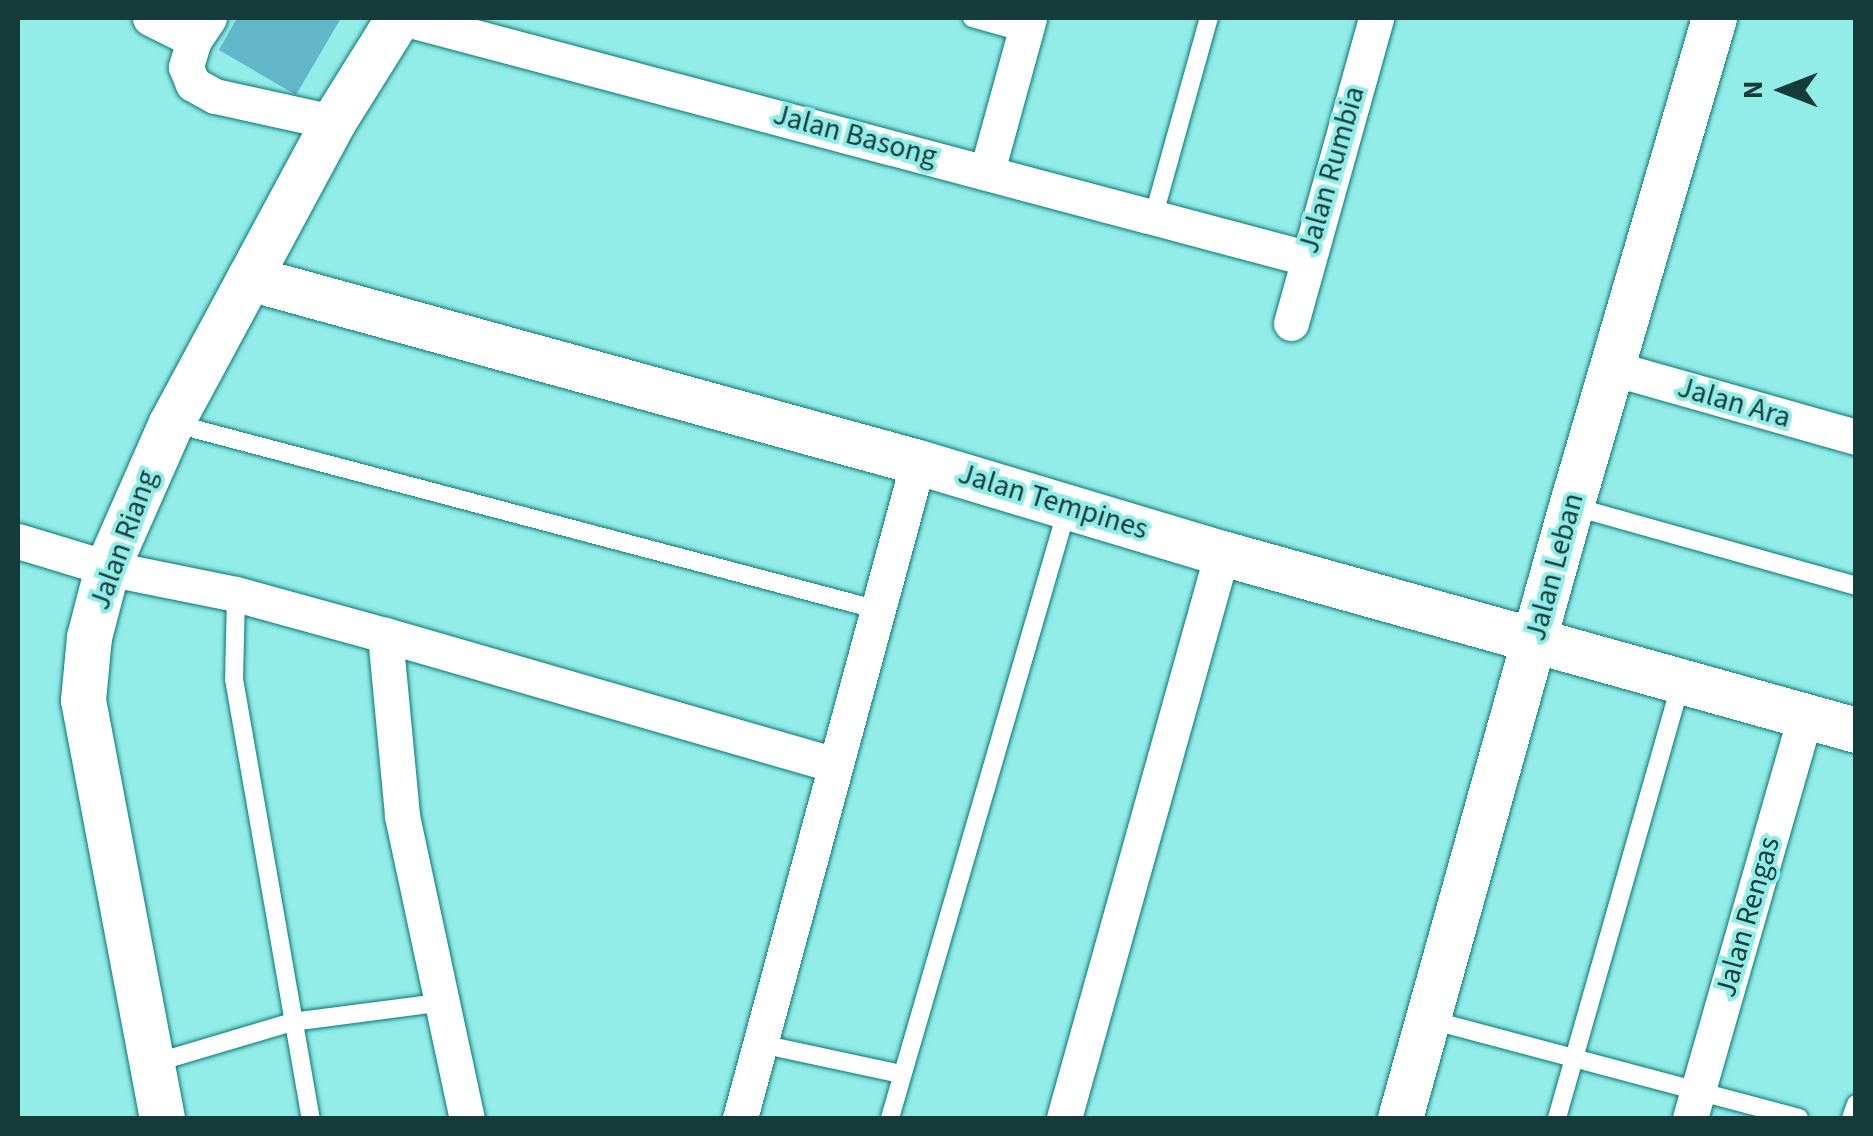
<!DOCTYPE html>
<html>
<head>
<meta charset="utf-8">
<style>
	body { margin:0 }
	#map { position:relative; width:1873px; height:1136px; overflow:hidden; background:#92ece8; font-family:"Source Sans 3",sans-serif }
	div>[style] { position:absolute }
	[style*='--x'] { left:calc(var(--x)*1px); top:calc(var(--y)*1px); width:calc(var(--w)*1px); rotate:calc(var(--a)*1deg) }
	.building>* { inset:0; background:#61b7c8 }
	.roads { filter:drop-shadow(0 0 2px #087775) drop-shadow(0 0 2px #087775) }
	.service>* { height:18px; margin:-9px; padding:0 9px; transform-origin:9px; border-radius:9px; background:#fff }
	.minor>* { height:35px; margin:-17.5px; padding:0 17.5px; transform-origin:17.5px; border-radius:17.5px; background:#fff }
	.tertiary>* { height:45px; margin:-22.5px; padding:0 22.5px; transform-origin:22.5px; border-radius:22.5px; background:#fff }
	span { translate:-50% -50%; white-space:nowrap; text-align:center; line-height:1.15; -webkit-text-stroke:8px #92ece8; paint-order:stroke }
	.street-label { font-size:30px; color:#153c3b }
	.frame { position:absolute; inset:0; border:20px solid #153c3b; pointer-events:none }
	.north { position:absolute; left:1733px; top:40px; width:100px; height:100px; -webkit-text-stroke:8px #92ece8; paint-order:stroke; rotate:270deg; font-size:28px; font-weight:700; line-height:40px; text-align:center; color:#153c3b }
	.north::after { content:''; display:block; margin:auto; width:35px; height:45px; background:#153c3b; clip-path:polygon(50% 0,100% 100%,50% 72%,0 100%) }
</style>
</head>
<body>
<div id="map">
	<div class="building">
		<div style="clip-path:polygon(237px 18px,341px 18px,296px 95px,219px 50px)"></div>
	</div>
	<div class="roads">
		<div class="service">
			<div style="--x:972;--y:18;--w:55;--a:15.8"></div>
			<div style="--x:1153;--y:218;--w:208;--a:-74.4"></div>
			<div style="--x:172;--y:423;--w:731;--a:14.82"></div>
			<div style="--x:1572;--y:506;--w:295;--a:15.7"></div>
			<div style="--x:236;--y:594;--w:85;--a:91.3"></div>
			<div style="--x:234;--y:679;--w:446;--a:80.1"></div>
			<div style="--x:1427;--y:1019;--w:385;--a:14.9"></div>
			<div style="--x:761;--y:1044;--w:143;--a:12.1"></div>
			<div style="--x:151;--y:1064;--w:147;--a:-16.6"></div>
			<div style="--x:292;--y:1022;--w:148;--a:-7.4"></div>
			<div style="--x:890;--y:1118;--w:634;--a:-73.79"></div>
			<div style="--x:1557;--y:1118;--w:452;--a:-74.1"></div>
			<div style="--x:1851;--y:1118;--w:15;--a:-70"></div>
		</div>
		<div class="minor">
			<div style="--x:150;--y:18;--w:49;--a:26.6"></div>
			<div style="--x:209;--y:18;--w:27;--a:124"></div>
			<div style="--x:194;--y:40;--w:28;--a:107"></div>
			<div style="--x:186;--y:67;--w:18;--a:68"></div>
			<div style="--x:193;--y:84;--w:25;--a:29"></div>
			<div style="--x:215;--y:96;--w:121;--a:12.4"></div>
			<div style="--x:403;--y:18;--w:934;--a:14.88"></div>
			<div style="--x:987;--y:171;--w:159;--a:-74.6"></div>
			<div style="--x:1291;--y:323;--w:317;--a:-74.4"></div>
			<div style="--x:1612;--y:368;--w:254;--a:15.8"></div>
			<div style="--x:18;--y:541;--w:93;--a:16.9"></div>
			<div style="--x:107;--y:568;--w:132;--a:11.4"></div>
			<div style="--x:236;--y:594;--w:155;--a:15.4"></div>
			<div style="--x:385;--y:635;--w:466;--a:16.1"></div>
			<div style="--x:385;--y:635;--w:182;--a:84.6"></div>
			<div style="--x:402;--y:816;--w:309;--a:77.9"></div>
			<div style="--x:740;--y:1118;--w:680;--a:-74.82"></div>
			<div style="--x:1064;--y:1118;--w:587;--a:-74.38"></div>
			<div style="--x:1690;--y:1118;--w:418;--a:-74"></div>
		</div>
		<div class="tertiary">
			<div style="--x:249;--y:278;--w:694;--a:15.38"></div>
			<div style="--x:918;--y:462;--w:317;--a:16.7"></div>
			<div style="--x:1222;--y:553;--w:658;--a:15.6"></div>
			<div style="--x:162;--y:1118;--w:425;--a:-100.7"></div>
			<div style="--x:83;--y:700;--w:63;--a:-84.6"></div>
			<div style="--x:89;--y:637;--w:71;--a:-75.4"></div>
			<div style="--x:107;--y:568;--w:158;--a:-66.2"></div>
			<div style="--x:171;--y:423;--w:342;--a:-61.7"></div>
			<div style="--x:333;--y:122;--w:123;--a:-58"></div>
			<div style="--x:1400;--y:1118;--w:635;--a:-74.39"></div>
			<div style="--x:1571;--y:506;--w:509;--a:-73.67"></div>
		</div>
	</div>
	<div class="street-label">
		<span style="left:855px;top:136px;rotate:15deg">Jalan Basong</span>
		<span style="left:1332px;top:170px;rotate:-74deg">Jalan Rumbia</span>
		<span style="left:1734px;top:403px;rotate:16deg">Jalan Ara</span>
		<span style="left:1053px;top:502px;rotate:17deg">Jalan Tempines</span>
		<span style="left:124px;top:540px;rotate:-70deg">Jalan Riang</span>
		<span style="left:1555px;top:567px;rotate:-75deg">Jalan Leban</span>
		<span style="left:1748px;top:917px;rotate:-74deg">Jalan Rengas</span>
	</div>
	<div class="frame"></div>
	<div class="north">N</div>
</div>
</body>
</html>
